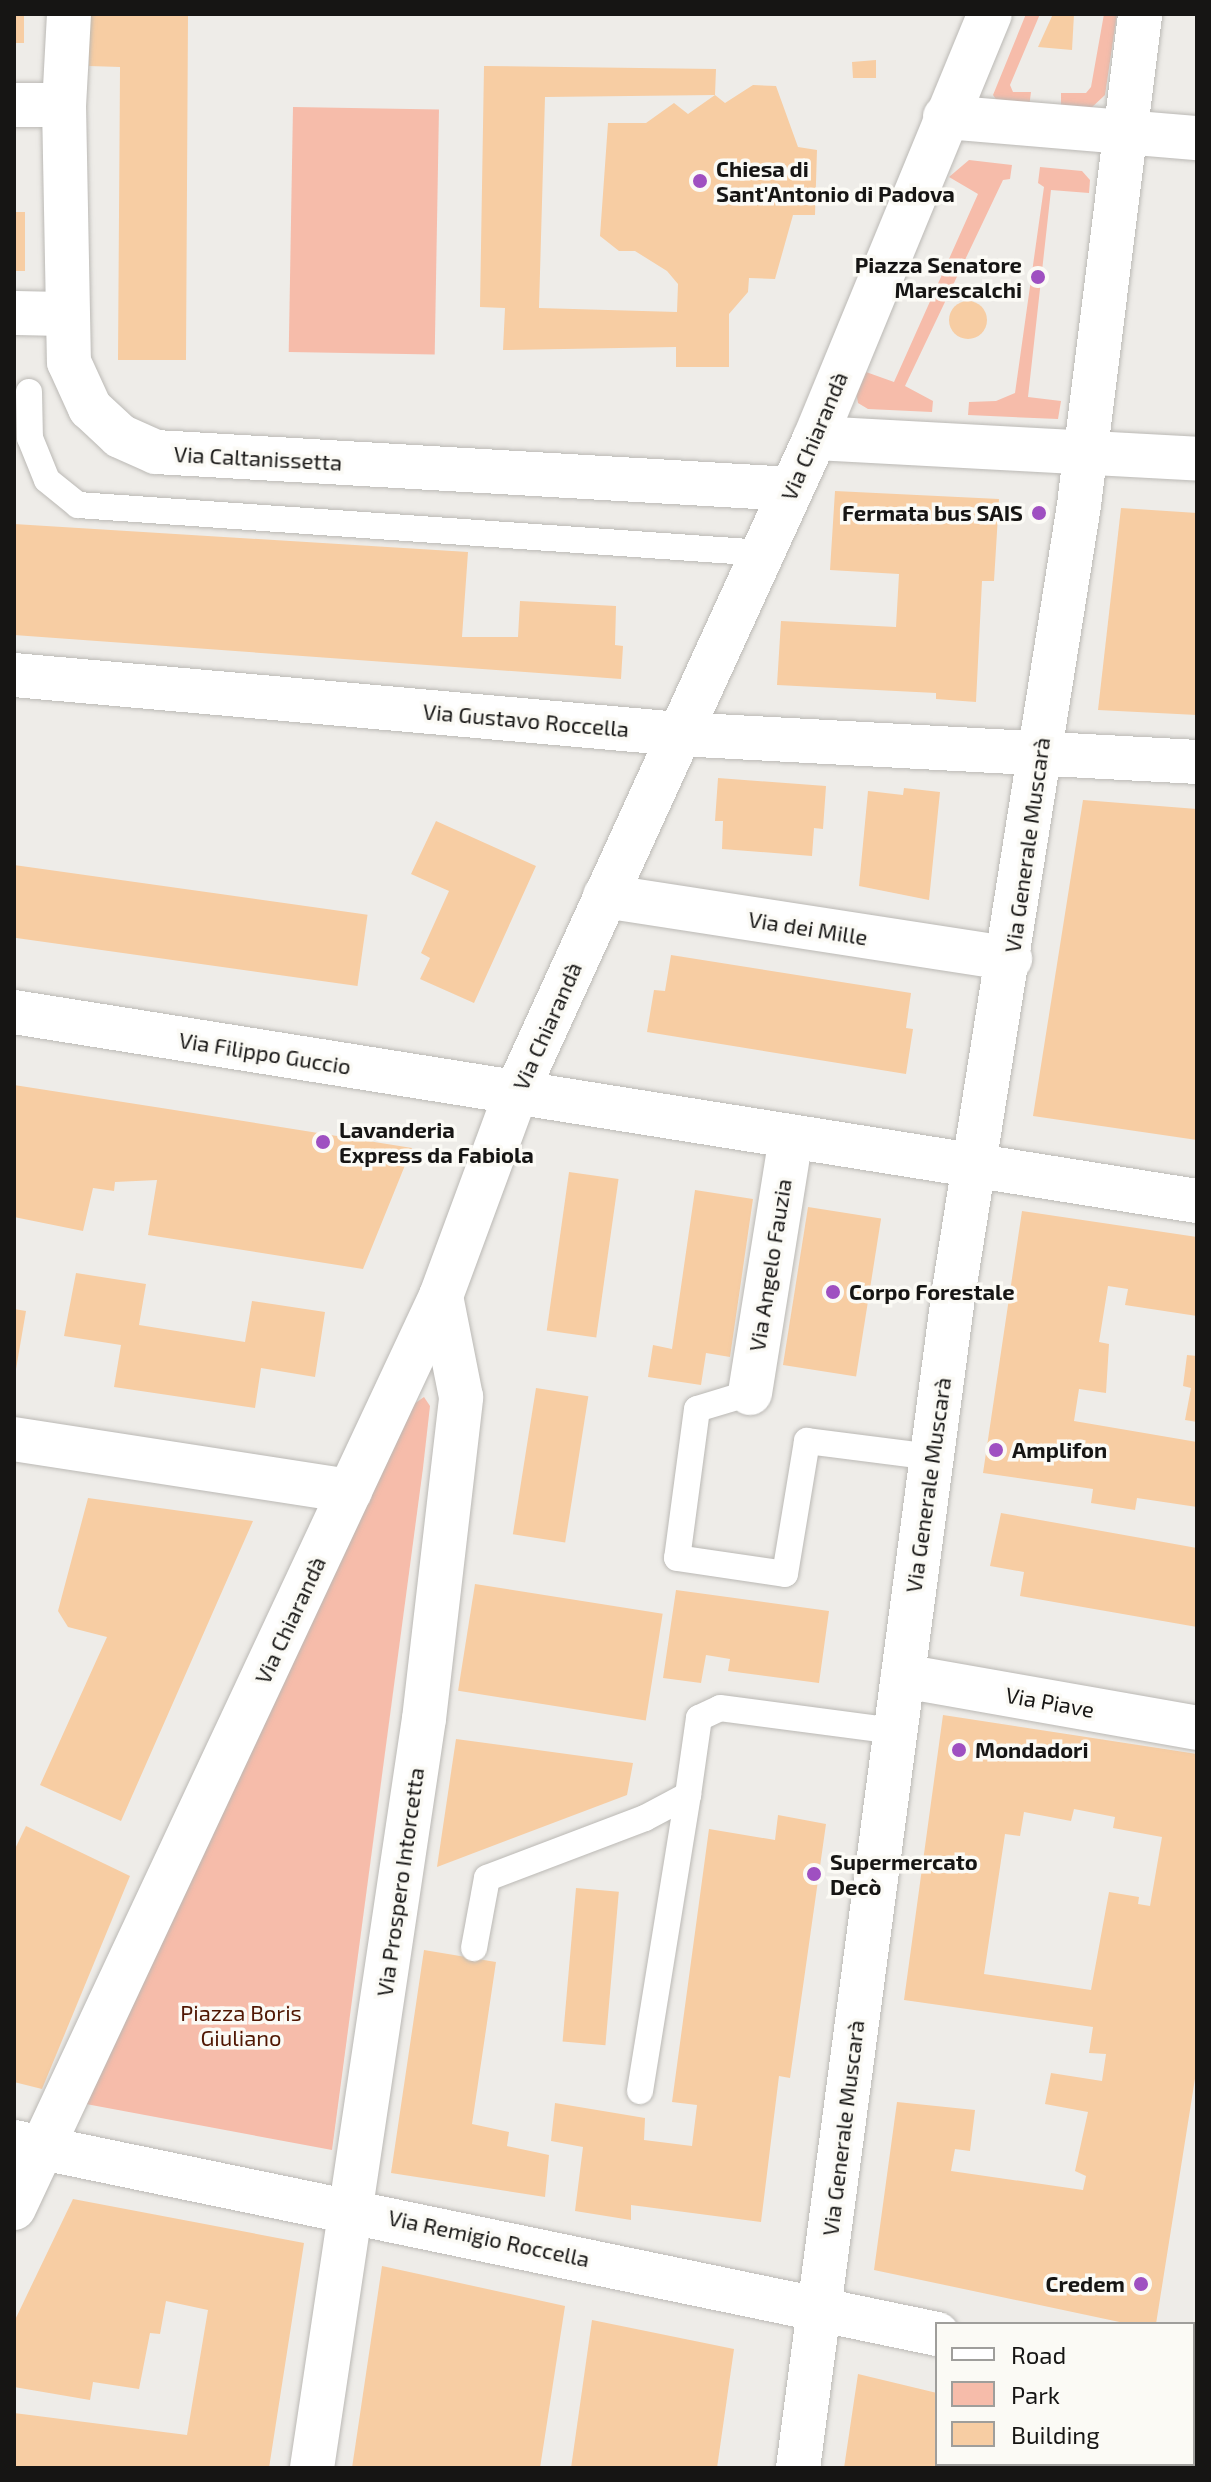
<!DOCTYPE html>
<html>
<head>
<meta charset="utf-8">
<style>
	body { margin:0 }
	#map { position:relative; width:1211px; height:2482px; overflow:hidden; background:#eeece8; font-family:"Exo 2",sans-serif }
	div>[style] { position:absolute }
	[style*='--x'] { left:calc(var(--x)*1px); top:calc(var(--y)*1px); width:calc(var(--w)*1px); rotate:calc(var(--a)*1deg) }
	.green>* { inset:0; background:#f6bcaa; transform-origin:0 0 }
	.building>* { inset:0; background:#f7cda3; transform-origin:0 0 }
	.round { border-radius:50% }
	.roads { filter:drop-shadow(0 0 2px #bbb9b5) drop-shadow(0 0 2px #bbb9b5) }
	.lane>* { height:26px; margin:-13px; padding:0 13px; transform-origin:13px; border-radius:13px; background:#fff }
	.street>* { height:44px; margin:-22px; padding:0 22px; transform-origin:22px; border-radius:22px; background:#fff }
	.secondary>* { height:44px; margin:-22px; padding:0 22px; transform-origin:22px; border-radius:22px; background:#fff }
	.dots>* { width:22px; height:22px; translate:-50% -50%; box-sizing:border-box; border:4px solid #fbfaf5; border-radius:50% }
	span { translate:-50% -50%; white-space:nowrap; text-align:center; line-height:1.15; -webkit-text-stroke:7px #fbfaf5; paint-order:stroke }
	.poi-label { font-size:22px; color:#161514; font-weight:700 }
	.left { translate:0 -50%; text-align:left }
	.right { translate:-100% -50%; text-align:right }
	.street-label { font-size:22px; color:#161514 }
	.park-label { font-size:22px; color:#501703 }
	.frame { position:absolute; inset:0; border:16px solid #161514; pointer-events:none }
	.legend { position:absolute; left:935px; top:2322px; width:260px; height:144px; box-sizing:border-box; background:#fbfaf5; border:2px solid #9f9e9b; margin:0; padding:10px 14px; list-style:none; font-size:24px; color:#161514 }
	.legend li { display:flex; align-items:center; gap:16px; height:40px }
	.legend b { width:40px; border:2px solid #9f9e9b }
</style>
</head>
<body>
<div id="map">
	<div class="green">
		<div style="clip-path:polygon(1026px 14px,1040px 14px,1010px 85px,1013px 92px,1031px 92px,1029px 107px,998px 102px,993px 95px)"></div>
		<div style="clip-path:polygon(1104px 14px,1117px 14px,1105px 95px,1090px 109px,1061px 108px,1061px 93px,1086px 93px,1091px 87px)"></div>
		<div style="left:293px;top:107px;width:146px;height:245px;rotate:1deg"></div>
		<div style="clip-path:polygon(969px 160px,1012px 165px,1010px 179px,1003px 180px,905px 386px,933px 401px,932px 412px,868px 409px,858px 403px,856px 392px,866px 372px,894px 382px,978px 194px,949px 177px)"></div>
		<div style="clip-path:polygon(1040px 167px,1082px 171px,1090px 180px,1089px 193px,1051px 190px,1028px 397px,1061px 401px,1058px 419px,968px 415px,969px 402px,996px 401px,1015px 393px,1044px 187px,1038px 183px)"></div>
		<div style="clip-path:polygon(424px 1397px,430px 1406px,423px 1468px,332px 2150px,86px 2104px,414px 1404px)"></div>
	</div>
	<div class="building">
		<div style="left:14px;top:14px;width:10px;height:29px"></div>
		<div style="clip-path:polygon(89px 14px,188px 14px,186px 360px,118px 360px,120px 67px,89px 66px)"></div>
		<div style="clip-path:polygon(1053px 14px,1074px 14px,1072px 50px,1038px 47px)"></div>
		<div style="clip-path:polygon(876px 60px,876px 78px,853px 78px,852px 62px)"></div>
		<div style="clip-path:polygon(484px 66px,716px 69px,715px 95px,545px 97px,539px 308px,677px 312px,678px 284px,667px 271px,635px 251px,619px 251px,600px 236px,608px 123px,646px 123px,674px 103px,688px 114px,715px 95px,725px 103px,753px 85px,776px 86px,798px 147px,817px 150px,815px 215px,793px 215px,775px 279px,749px 278px,748px 292px,729px 314px,729px 367px,676px 367px,676px 347px,503px 350px,505px 308px,480px 307px)"></div>
		<div style="left:14px;top:212px;width:11px;height:59px"></div>
		<div class="round" style="left:949px;top:301px;width:38px;height:38px"></div>
		<div style="clip-path:polygon(835px 491px,999px 499px,994px 581px,982px 581px,976px 702px,936px 699px,936px 693px,777px 685px,781px 621px,896px 627px,899px 574px,830px 570px)"></div>
		<div style="clip-path:polygon(1121px 508px,1197px 513px,1197px 715px,1098px 710px)"></div>
		<div style="clip-path:polygon(14px 524px,468px 552px,462px 637px,518px 637px,520px 601px,616px 606px,615px 645px,623px 646px,621px 679px,14px 635px)"></div>
		<div style="clip-path:polygon(718px 778px,826px 786px,823px 829px,814px 828px,812px 856px,722px 849px,723px 821px,715px 821px)"></div>
		<div style="clip-path:polygon(904px 788px,940px 792px,929px 900px,859px 886px,868px 791px,903px 795px)"></div>
		<div style="clip-path:polygon(1083px 800px,1197px 809px,1197px 1140px,1033px 1116px)"></div>
		<div style="clip-path:polygon(436px 821px,536px 866px,474px 1003px,420px 979px,430px 958px,421px 953px,449px 891px,411px 874px)"></div>
		<div style="left:14px;top:865px;width:357px;height:72px;rotate:8deg"></div>
		<div style="clip-path:polygon(671px 955px,911px 993px,906px 1028px,913px 1029px,906px 1074px,647px 1032px,654px 990px,665px 991px)"></div>
		<div style="clip-path:polygon(14px 1085px,168px 1109px,412px 1148px,363px 1269px,148px 1235px,157px 1180px,115px 1182px,114px 1191px,93px 1188px,83px 1231px,14px 1217px)"></div>
		<div style="left:569px;top:1172px;width:50px;height:160px;rotate:8deg"></div>
		<div style="clip-path:polygon(695px 1190px,753px 1199px,730px 1357px,706px 1353px,701px 1385px,648px 1377px,653px 1345px,672px 1349px)"></div>
		<div style="left:808px;top:1207px;width:74px;height:160px;rotate:9deg"></div>
		<div style="clip-path:polygon(1022px 1211px,1197px 1237px,1197px 1316px,1125px 1305px,1128px 1289px,1108px 1286px,1099px 1342px,1109px 1344px,1106px 1393px,1079px 1389px,1074px 1421px,1197px 1442px,1197px 1507px,1137px 1498px,1135px 1510px,1091px 1503px,1093px 1489px,983px 1473px)"></div>
		<div style="clip-path:polygon(76px 1273px,146px 1284px,139px 1325px,245px 1342px,252px 1301px,325px 1312px,315px 1377px,261px 1368px,255px 1408px,114px 1387px,121px 1345px,64px 1336px)"></div>
		<div style="clip-path:polygon(14px 1309px,26px 1311px,16px 1369px,14px 1369px)"></div>
		<div style="clip-path:polygon(1187px 1355px,1197px 1356px,1197px 1422px,1185px 1420px,1191px 1388px,1183px 1386px)"></div>
		<div style="left:536px;top:1388px;width:53px;height:148px;rotate:9deg"></div>
		<div style="clip-path:polygon(88px 1498px,253px 1521px,121px 1821px,40px 1785px,107px 1637px,68px 1627px,58px 1611px)"></div>
		<div style="clip-path:polygon(1001px 1513px,1197px 1548px,1197px 1627px,1020px 1596px,1024px 1572px,990px 1566px)"></div>
		<div style="left:475px;top:1584px;width:190px;height:108px;rotate:9deg"></div>
		<div style="clip-path:polygon(676px 1590px,829px 1611px,819px 1683px,728px 1671px,730px 1659px,706px 1655px,701px 1683px,663px 1678px)"></div>
		<div style="clip-path:polygon(evenodd,943px 1715px,1197px 1754px,1197px 2066px,1156px 2324px,1129px 2324px,874px 2270px,897px 2102px,975px 2110px,970px 2151px,955px 2149px,951px 2171px,1083px 2190px,1086px 2176px,1075px 2171px,1088px 2112px,1045px 2104px,1051px 2073px,1102px 2081px,1106px 2054px,1089px 2053px,1093px 2027px,904px 2000px,943px 1715px,1074px 1809px,1115px 1817px,1113px 1828px,1162px 1837px,1150px 1906px,1138px 1904px,1139px 1897px,1109px 1892px,1091px 1990px,984px 1974px,1005px 1834px,1020px 1836px,1024px 1812px,1071px 1821px,1074px 1809px)"></div>
		<div style="clip-path:polygon(456px 1739px,633px 1763px,627px 1795px,437px 1867px)"></div>
		<div style="clip-path:polygon(778px 1815px,826px 1824px,790px 2078px,779px 2076px,761px 2222px,631px 2205px,631px 2220px,575px 2211px,583px 2147px,551px 2141px,555px 2103px,645px 2118px,644px 2140px,692px 2146px,697px 2105px,672px 2102px,709px 1829px,775px 1840px)"></div>
		<div style="clip-path:polygon(26px 1826px,130px 1876px,42px 2089px,14px 2082px,14px 1851px)"></div>
		<div style="left:576px;top:1888px;width:43px;height:154px;rotate:5deg"></div>
		<div style="clip-path:polygon(424px 1950px,496px 1962px,472px 2124px,509px 2132px,507px 2146px,549px 2155px,545px 2197px,391px 2173px)"></div>
		<div style="clip-path:polygon(73px 2199px,304px 2243px,269px 2468px,14px 2468px,14px 2413px,187px 2435px,208px 2310px,166px 2301px,160px 2334px,150px 2333px,139px 2389px,93px 2382px,90px 2400px,14px 2387px,14px 2322px)"></div>
		<div style="clip-path:polygon(382px 2266px,565px 2306px,540px 2468px,352px 2468px)"></div>
		<div style="clip-path:polygon(592px 2320px,734px 2349px,717px 2468px,571px 2468px)"></div>
		<div style="clip-path:polygon(858px 2374px,937px 2393px,937px 2464px,1132px 2464px,1131px 2468px,844px 2468px)"></div>
	</div>
	<div class="roads">
		<div class="lane">
			<div style="--x:29;--y:392;--w:46;--a:88.8"></div>
			<div style="--x:30;--y:438;--w:45;--a:68"></div>
			<div style="--x:47;--y:480;--w:40;--a:39"></div>
			<div style="--x:78;--y:505;--w:686;--a:4.01"></div>
			<div style="--x:750;--y:1393;--w:55;--a:163.2"></div>
			<div style="--x:697;--y:1409;--w:150;--a:97.6"></div>
			<div style="--x:677;--y:1558;--w:109;--a:8.4"></div>
			<div style="--x:785;--y:1574;--w:135;--a:-80.6"></div>
			<div style="--x:807;--y:1441;--w:126;--a:7.3"></div>
			<div style="--x:474;--y:1948;--w:71;--a:-79.5"></div>
			<div style="--x:487;--y:1878;--w:169;--a:-20.8"></div>
			<div style="--x:645;--y:1818;--w:49;--a:-28.1"></div>
			<div style="--x:688;--y:1795;--w:78;--a:-81.9"></div>
			<div style="--x:699;--y:1718;--w:23;--a:-25"></div>
			<div style="--x:720;--y:1708;--w:177;--a:7.5"></div>
			<div style="--x:640;--y:2091;--w:300;--a:-80.8"></div>
		</div>
		<div class="street">
			<div style="--x:69;--y:14;--w:91;--a:93.1"></div>
			<div style="--x:64;--y:105;--w:257;--a:88.9"></div>
			<div style="--x:69;--y:362;--w:51;--a:65.5"></div>
			<div style="--x:90;--y:408;--w:41;--a:43"></div>
			<div style="--x:120;--y:436;--w:39;--a:24"></div>
			<div style="--x:156;--y:452;--w:636;--a:3.33"></div>
			<div style="--x:14;--y:105;--w:50;--a:0"></div>
			<div style="--x:945;--y:117;--w:253;--a:4.8"></div>
			<div style="--x:14;--y:313;--w:51;--a:1.1"></div>
			<div style="--x:815;--y:438;--w:383;--a:3.1"></div>
			<div style="--x:14;--y:675;--w:668;--a:5.07"></div>
			<div style="--x:679;--y:734;--w:519;--a:3.09"></div>
			<div style="--x:605;--y:896;--w:410;--a:8.8"></div>
			<div style="--x:14;--y:1012;--w:1198;--a:9.08"></div>
			<div style="--x:750;--y:1393;--w:259;--a:-80.9"></div>
			<div style="--x:14;--y:1439;--w:340;--a:8.8"></div>
			<div style="--x:903;--y:1676;--w:299;--a:10"></div>
			<div style="--x:14;--y:2142;--w:943;--a:11.75"></div>
			<div style="--x:14;--y:2208;--w:1007;--a:-64.91"></div>
			<div style="--x:441;--y:1296;--w:216;--a:-69.7"></div>
			<div style="--x:516;--y:1093;--w:720;--a:-65.46"></div>
			<div style="--x:815;--y:438;--w:459;--a:-67.6"></div>
			<div style="--x:312;--y:2468;--w:757;--a:-81.5"></div>
			<div style="--x:424;--y:1719;--w:324;--a:-83.4"></div>
			<div style="--x:461;--y:1397;--w:103;--a:-101.2"></div>
		</div>
		<div class="secondary">
			<div style="--x:1193;--y:2372;--w:23;--a:-80"></div>
			<div style="--x:798;--y:2468;--w:1188;--a:-82.46"></div>
			<div style="--x:954;--y:1290;--w:795;--a:-80.95"></div>
			<div style="--x:1079;--y:505;--w:495;--a:-82.9"></div>
			<div style="--x:1179;--y:2468;--w:4;--a:-90"></div>
		</div>
	</div>
	<div class="dots">
		<div style="left:700px;top:181px;background:#9f50c1"></div>
		<div style="left:1038px;top:277px;background:#9f50c1"></div>
		<div style="left:1039px;top:513px;background:#9f50c1"></div>
		<div style="left:323px;top:1142px;background:#9f50c1"></div>
		<div style="left:833px;top:1292px;background:#9f50c1"></div>
		<div style="left:996px;top:1450px;background:#9f50c1"></div>
		<div style="left:959px;top:1750px;background:#9f50c1"></div>
		<div style="left:814px;top:1874px;background:#9f50c1"></div>
		<div style="left:1141px;top:2284px;background:#9f50c1"></div>
	</div>
	<div class="poi-label">
		<span class="left" style="left:716px;top:181px">Chiesa di<br>Sant'Antonio di Padova</span>
		<span class="right" style="left:1022px;top:277px">Piazza Senatore<br>Marescalchi</span>
		<span class="right" style="left:1023px;top:513px">Fermata bus SAIS</span>
		<span class="left" style="left:339px;top:1142px">Lavanderia<br>Express da Fabiola</span>
		<span class="left" style="left:849px;top:1292px">Corpo Forestale</span>
		<span class="left" style="left:1012px;top:1450px">Amplifon</span>
		<span class="left" style="left:975px;top:1750px">Mondadori</span>
		<span class="left" style="left:830px;top:1874px">Supermercato<br>Decò</span>
		<span class="right" style="left:1125px;top:2284px">Credem</span>
	</div>
	<div class="street-label">
		<span style="left:814px;top:436px;rotate:-67deg">Via Chiarandà</span>
		<span style="left:258px;top:458px;rotate:3deg">Via Caltanissetta</span>
		<span style="left:526px;top:720px;rotate:5deg">Via Gustavo Roccella</span>
		<span style="left:1027px;top:845px;rotate:-82deg">Via Generale Muscarà</span>
		<span style="left:808px;top:928px;rotate:9deg">Via dei Mille</span>
		<span style="left:547px;top:1026px;rotate:-66deg">Via Chiarandà</span>
		<span style="left:265px;top:1053px;rotate:9deg">Via Filippo Guccio</span>
		<span style="left:770px;top:1265px;rotate:-81deg">Via Angelo Fauzia</span>
		<span style="left:928px;top:1485px;rotate:-82deg">Via Generale Muscarà</span>
		<span style="left:290px;top:1620px;rotate:-65deg">Via Chiarandà</span>
		<span style="left:1050px;top:1702px;rotate:10deg">Via Piave</span>
		<span style="left:400px;top:1882px;rotate:-82deg">Via Prospero Intorcetta</span>
		<span style="left:843px;top:2128px;rotate:-83deg">Via Generale Muscarà</span>
		<span style="left:489px;top:2238px;rotate:12deg">Via Remigio Roccella</span>
	</div>
	<div class="park-label">
		<span style="left:241px;top:2025px">Piazza Boris<br>Giuliano</span>
	</div>
	<div class="frame"></div>
	<ul class="legend">
	<li><b style="height:10px;background:#fff"></b>Road</li>
	<li><b style="height:22px;background:#f6bcaa"></b>Park</li>
	<li><b style="height:22px;background:#f7cda3"></b>Building</li>
	</ul>
</div>
</body>
</html>
